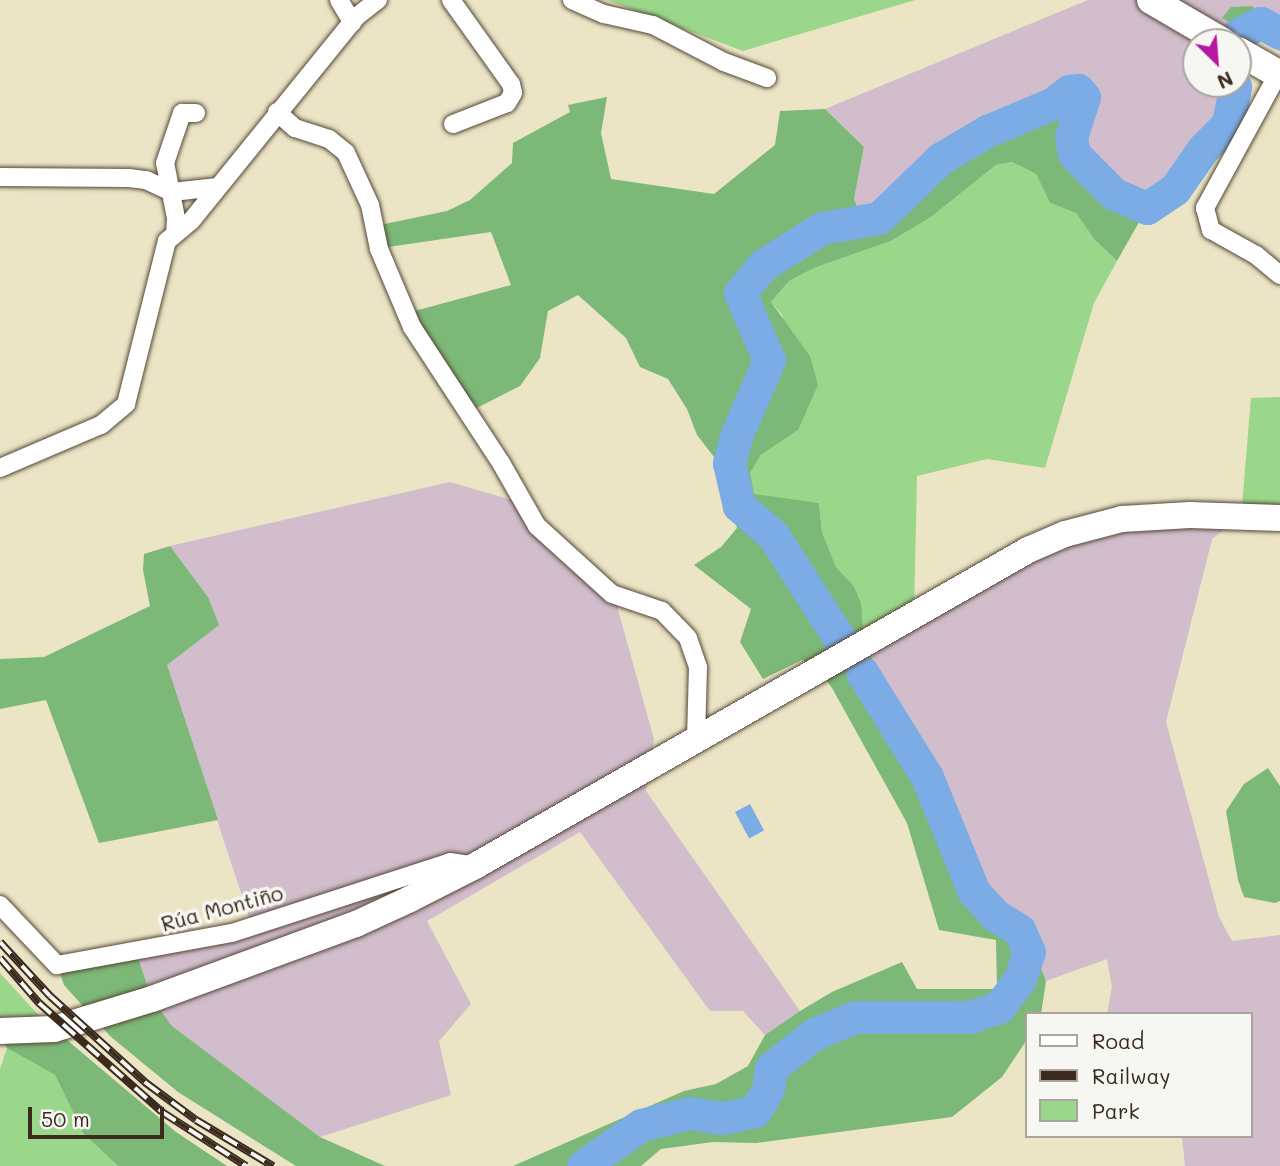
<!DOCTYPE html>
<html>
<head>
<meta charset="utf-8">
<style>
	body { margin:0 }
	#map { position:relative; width:1280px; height:1166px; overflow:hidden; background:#ebe4c5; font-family:Mali,sans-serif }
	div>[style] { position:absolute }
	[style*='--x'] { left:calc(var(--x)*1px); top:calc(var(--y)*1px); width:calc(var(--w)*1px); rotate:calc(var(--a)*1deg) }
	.industrial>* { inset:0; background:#d1bdcb }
	.green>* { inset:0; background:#9bd78b }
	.forest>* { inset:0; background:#7cb877 }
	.water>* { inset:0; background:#7bace6; transform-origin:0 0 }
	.river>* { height:33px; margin:-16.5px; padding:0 16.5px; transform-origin:16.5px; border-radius:16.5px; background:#7bace6 }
	.roads { filter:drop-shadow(0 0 2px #554637) drop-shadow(0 0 2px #554637) }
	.street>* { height:18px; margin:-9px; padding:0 9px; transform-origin:9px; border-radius:9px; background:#fff }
	.secondary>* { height:26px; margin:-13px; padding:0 13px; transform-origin:13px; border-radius:13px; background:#fff }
	.primary>* { height:28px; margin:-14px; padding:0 14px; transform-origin:14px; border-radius:14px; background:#fff }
	.rail>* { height:8px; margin-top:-4px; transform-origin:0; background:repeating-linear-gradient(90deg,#f6f6f2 0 16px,#3b2a1e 0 32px); box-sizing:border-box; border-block:2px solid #3b2a1e }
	span { translate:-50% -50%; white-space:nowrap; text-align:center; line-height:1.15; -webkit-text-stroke:7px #f6f6f2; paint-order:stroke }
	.street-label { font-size:21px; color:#3b2a1e }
	.legend { position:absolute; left:1025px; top:1012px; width:228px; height:126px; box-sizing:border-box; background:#f6f6f2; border:2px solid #aba49d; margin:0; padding:9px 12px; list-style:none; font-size:21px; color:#3b2a1e }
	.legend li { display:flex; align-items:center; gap:14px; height:35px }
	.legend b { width:35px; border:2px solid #aba49d }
	.north { position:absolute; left:1182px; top:28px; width:70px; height:70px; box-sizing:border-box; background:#f6f6f2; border:2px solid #aba49d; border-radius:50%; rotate:155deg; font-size:19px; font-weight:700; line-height:28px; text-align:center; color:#3b2a1e }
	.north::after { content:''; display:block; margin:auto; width:24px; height:32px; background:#b5179e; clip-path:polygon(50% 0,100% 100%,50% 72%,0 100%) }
	.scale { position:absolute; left:28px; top:1107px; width:136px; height:32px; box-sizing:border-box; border:4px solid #3b2a1e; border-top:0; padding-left:9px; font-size:21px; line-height:24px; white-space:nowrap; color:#3b2a1e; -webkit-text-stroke:5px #f6f6f2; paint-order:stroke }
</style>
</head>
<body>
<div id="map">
	<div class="industrial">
		<div style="clip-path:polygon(1088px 0,1280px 0,1280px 30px,1261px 23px,1238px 34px,1237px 42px,1196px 42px,1196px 84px,1232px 84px,1228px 124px,1175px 189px,1147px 208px,1114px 194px,1074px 154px,1071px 137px,1084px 97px,1077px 90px,1069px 91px,1026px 117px,987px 131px,879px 218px,863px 222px,854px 199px,864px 147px,825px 109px)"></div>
		<div style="clip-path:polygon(450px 482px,525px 504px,621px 597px,618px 610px,654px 739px,646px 791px,800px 1011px,765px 1035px,743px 1011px,710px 1011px,580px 832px,427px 921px,471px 1004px,439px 1041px,451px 1095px,320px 1137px,172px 1026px,152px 999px,136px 952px,252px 926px,166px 665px,208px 597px,170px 546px)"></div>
		<div style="clip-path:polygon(1241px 517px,1212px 539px,1166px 722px,1219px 917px,1232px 941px,1280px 935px,1280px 1166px,1185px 1166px,1182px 1136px,1250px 1136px,1250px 1014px,1107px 1014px,1112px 987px,1107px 959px,1046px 981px,1022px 919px,981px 892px,931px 768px,864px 644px,1065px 534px)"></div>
	</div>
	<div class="green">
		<div style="clip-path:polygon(607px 0,915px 0,743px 51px)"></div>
		<div style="clip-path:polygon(1012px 162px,1036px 174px,1050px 203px,1076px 213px,1094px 239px,1117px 261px,1094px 303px,1045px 468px,987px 459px,917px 476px,914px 615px,864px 644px,853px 585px,836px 567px,822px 532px,819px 503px,754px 495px,749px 474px,761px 455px,798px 430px,782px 315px,771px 302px,789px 281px,814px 268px,891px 241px,931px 217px,996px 165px)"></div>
		<div style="clip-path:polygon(1280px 397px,1280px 518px,1241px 517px,1251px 398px)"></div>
		<div style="clip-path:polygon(0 973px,43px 1020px,0 1018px)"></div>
		<div style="clip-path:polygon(7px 1048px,55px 1075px,83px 1133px,118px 1166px,0 1166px,0 1069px)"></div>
	</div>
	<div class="forest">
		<div style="clip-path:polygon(1251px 6px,1280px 19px,1280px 51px,1222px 18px,1231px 7px)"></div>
		<div style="clip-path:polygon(1069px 91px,1084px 97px,1071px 137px,1074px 154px,1114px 194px,1147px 208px,1117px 261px,1094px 239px,1076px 213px,1050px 203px,1036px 174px,1012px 162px,996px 165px,931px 217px,891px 241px,814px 268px,789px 281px,771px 302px,810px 356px,818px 385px,798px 430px,761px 455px,750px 473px,754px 494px,819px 503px,822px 532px,836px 567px,853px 585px,861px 603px,864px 644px,931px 768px,981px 892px,1022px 919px,1046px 981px,1041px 1014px,1026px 1014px,1026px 1041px,1002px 1077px,952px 1117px,756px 1143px,713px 1142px,661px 1149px,641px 1166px,513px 1166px,684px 1091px,716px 1084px,748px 1066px,765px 1035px,800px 1011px,832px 992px,902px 962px,917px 989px,997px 989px,996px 940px,939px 930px,907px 823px,832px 688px,819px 670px,802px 660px,763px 679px,740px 642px,751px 609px,694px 565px,721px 547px,737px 528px,714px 457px,697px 435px,687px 409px,668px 379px,640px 367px,626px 338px,578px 295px,548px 311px,540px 358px,520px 386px,467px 413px,407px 313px,511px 285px,491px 232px,388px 247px,375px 226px,447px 211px,470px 200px,512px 163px,513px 143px,570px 112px,568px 105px,607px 97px,601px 133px,611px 179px,714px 194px,775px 145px,780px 111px,825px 109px,864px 147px,854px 199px,863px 221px,890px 208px,940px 159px,987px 131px,1052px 104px)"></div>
		<div style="clip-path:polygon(170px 546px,208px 597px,219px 625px,167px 665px,218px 820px,99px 843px,46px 700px,0 709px,0 659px,44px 657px,150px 606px,143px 570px,144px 554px)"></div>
		<div style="clip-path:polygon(1268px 768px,1280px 786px,1280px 901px,1275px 903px,1244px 897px,1238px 880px,1226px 811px,1244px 784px)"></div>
		<div style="clip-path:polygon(136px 952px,152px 999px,172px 1026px,320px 1137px,385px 1166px,296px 1166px,178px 1092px,110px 1036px,64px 985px,57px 965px)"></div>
		<div style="clip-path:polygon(54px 1029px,176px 1132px,227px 1166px,118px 1166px,83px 1133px,55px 1075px,7px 1048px,0 1037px)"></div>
	</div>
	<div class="water">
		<div style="left:750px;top:804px;width:30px;height:17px;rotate:62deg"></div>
	</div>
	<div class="river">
		<div style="--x:1238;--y:34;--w:25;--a:-26"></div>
		<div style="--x:1261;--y:23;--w:21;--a:28"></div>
		<div style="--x:841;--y:641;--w:126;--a:-122.7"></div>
		<div style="--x:773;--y:535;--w:45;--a:-139.5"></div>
		<div style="--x:739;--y:506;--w:44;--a:-103.1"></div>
		<div style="--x:729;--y:463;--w:28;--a:-75"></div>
		<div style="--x:736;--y:436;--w:83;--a:-66.5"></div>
		<div style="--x:769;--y:360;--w:73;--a:-113.4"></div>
		<div style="--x:740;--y:293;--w:36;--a:-51"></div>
		<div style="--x:763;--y:265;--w:70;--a:-32.1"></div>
		<div style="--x:822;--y:228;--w:58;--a:-10"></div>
		<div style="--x:879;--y:218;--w:85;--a:-44"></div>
		<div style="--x:940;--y:159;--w:55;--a:-30.8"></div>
		<div style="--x:987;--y:131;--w:70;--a:-22.6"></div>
		<div style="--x:1052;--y:104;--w:21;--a:-37"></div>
		<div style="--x:1069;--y:91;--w:9;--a:-6"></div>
		<div style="--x:1078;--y:90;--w:9;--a:49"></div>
		<div style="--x:1084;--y:97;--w:42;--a:108"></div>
		<div style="--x:1071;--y:137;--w:17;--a:80"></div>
		<div style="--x:1074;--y:154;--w:57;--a:45"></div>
		<div style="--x:1114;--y:194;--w:36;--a:23"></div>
		<div style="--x:1147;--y:208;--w:34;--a:-34"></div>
		<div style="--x:1175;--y:189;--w:49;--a:-55"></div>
		<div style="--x:1203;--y:149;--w:35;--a:-45"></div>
		<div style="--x:1228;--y:124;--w:38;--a:-79"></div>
		<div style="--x:583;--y:1166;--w:71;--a:-35.3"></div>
		<div style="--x:641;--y:1125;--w:50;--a:-13.8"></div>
		<div style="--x:690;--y:1113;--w:33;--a:9"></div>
		<div style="--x:723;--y:1118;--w:33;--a:-12"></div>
		<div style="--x:755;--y:1111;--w:26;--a:-59"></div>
		<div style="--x:768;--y:1089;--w:21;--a:-82"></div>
		<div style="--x:771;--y:1068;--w:55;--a:-38.3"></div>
		<div style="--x:814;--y:1034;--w:44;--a:-22.5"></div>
		<div style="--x:855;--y:1017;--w:114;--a:0"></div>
		<div style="--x:969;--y:1017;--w:32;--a:-18"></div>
		<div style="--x:999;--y:1007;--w:35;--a:-53"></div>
		<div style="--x:1020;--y:979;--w:28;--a:-72"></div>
		<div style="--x:1029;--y:952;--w:24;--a:-114"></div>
		<div style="--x:1019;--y:930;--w:28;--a:-148"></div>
		<div style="--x:995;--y:915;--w:31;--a:-132"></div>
		<div style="--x:974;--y:892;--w:124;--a:-112.2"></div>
		<div style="--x:927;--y:777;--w:123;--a:-121.8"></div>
	</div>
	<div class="roads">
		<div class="street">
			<div style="--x:339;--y:0;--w:26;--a:59"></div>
			<div style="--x:451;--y:0;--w:103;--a:54.5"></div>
			<div style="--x:511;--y:84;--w:9;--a:77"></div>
			<div style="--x:513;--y:93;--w:12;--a:121"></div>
			<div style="--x:507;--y:103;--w:58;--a:158.7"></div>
			<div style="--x:572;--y:0;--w:35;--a:24"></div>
			<div style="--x:604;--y:14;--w:50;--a:12.7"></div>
			<div style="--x:653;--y:25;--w:80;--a:27.5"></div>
			<div style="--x:724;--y:62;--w:46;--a:20.4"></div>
			<div style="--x:1278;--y:74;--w:153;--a:118.6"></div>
			<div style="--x:1205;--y:208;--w:23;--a:75"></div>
			<div style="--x:1211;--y:230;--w:51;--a:29.1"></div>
			<div style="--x:1256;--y:255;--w:31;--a:40"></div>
			<div style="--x:277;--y:112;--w:24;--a:42"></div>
			<div style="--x:295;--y:128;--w:36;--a:18"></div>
			<div style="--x:329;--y:139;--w:22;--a:39"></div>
			<div style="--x:346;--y:153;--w:57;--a:65.2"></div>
			<div style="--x:370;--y:205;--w:45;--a:78.4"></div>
			<div style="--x:379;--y:249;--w:85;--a:67.1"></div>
			<div style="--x:412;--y:327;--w:163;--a:56.8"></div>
			<div style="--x:501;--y:463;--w:73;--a:60.3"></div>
			<div style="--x:537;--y:526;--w:101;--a:42.2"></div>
			<div style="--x:612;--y:594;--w:53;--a:18.8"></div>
			<div style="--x:662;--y:611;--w:37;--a:46"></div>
			<div style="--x:688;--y:638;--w:31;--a:71"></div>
			<div style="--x:698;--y:667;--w:73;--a:91.6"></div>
			<div style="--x:0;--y:177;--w:129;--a:0.4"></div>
			<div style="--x:129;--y:178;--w:17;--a:7"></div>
			<div style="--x:146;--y:180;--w:29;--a:25"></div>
			<div style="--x:172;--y:192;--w:46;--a:-6.2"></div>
			<div style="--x:175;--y:234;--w:16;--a:-86"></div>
			<div style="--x:176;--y:218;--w:56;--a:-101.3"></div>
			<div style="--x:165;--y:163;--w:53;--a:-71.2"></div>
			<div style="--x:182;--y:113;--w:14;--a:0"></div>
			<div style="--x:0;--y:468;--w:110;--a:-23.1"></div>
			<div style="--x:101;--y:425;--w:33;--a:-40"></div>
			<div style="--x:126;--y:404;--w:168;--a:-75.9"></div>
			<div style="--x:167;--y:241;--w:31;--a:-40"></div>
			<div style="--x:191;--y:221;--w:262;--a:-51"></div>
			<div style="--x:356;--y:17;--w:28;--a:-38"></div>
			<div style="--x:0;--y:905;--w:83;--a:46.5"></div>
			<div style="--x:57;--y:965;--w:178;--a:-10.4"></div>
			<div style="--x:232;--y:933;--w:229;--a:-18"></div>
			<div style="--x:450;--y:862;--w:24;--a:9"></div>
		</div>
		<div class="secondary">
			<div style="--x:0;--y:1031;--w:54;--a:-2.1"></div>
			<div style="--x:54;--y:1029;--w:102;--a:-17"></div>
			<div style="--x:152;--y:999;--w:217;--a:-20.2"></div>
			<div style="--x:356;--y:924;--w:60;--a:-24.8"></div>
			<div style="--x:410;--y:899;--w:73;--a:-26.9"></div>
			<div style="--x:475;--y:866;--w:637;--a:-29.74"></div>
			<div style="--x:1028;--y:550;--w:40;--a:-23.4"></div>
			<div style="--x:1065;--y:534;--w:59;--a:-14.7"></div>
			<div style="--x:1122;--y:519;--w:68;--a:-3.4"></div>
			<div style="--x:1190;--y:515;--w:90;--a:1.9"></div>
		</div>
		<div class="primary">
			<div style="--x:1151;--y:0;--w:83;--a:30.3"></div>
			<div style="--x:1238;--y:51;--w:48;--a:29.7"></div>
		</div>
	</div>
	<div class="rail">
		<div style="--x:0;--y:942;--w:74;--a:47.2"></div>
		<div style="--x:50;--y:996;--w:130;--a:42.2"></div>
		<div style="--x:146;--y:1083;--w:62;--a:36.5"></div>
		<div style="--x:196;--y:1120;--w:90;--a:30.9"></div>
		<div style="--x:0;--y:958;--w:60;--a:49.1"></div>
		<div style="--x:39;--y:1003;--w:164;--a:41.5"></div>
		<div style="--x:162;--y:1112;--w:100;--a:32.7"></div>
	</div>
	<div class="street-label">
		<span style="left:222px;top:908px;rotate:-15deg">Rúa Montiño</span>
	</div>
	<ul class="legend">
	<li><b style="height:9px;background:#fff"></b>Road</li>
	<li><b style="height:9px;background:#3b2a1e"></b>Railway</li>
	<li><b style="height:19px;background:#9bd78b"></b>Park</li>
	</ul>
	<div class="north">N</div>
	<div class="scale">50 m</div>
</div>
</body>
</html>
